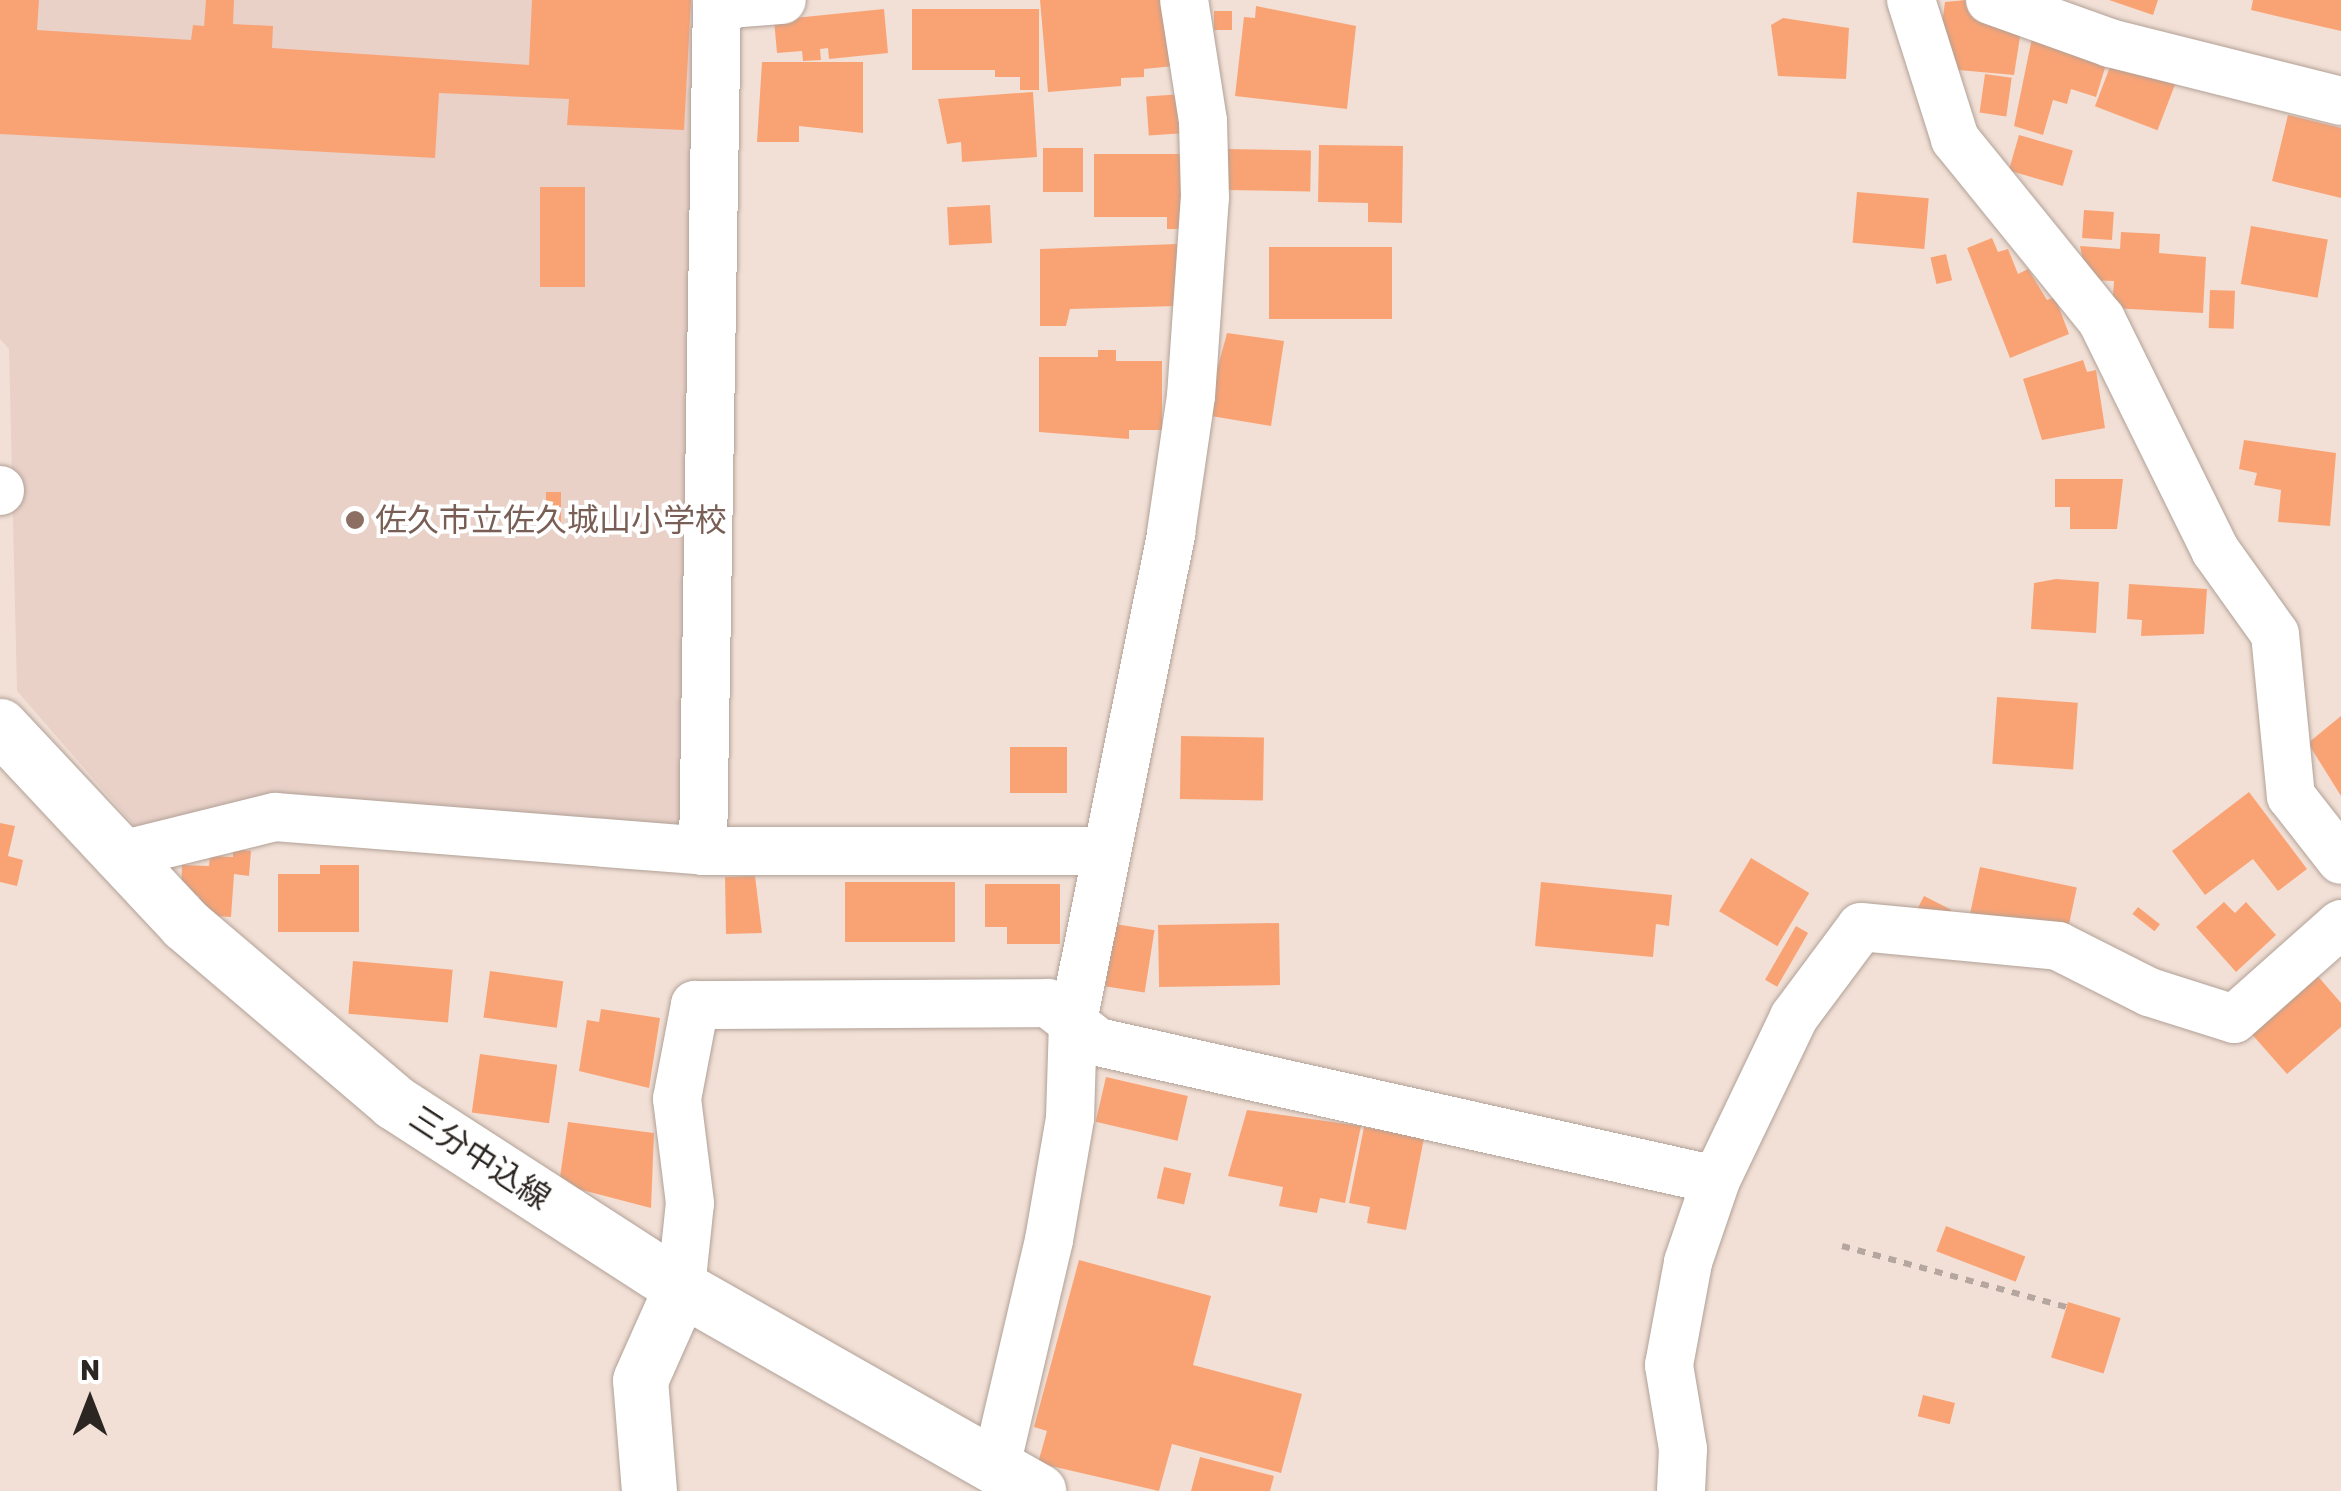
<!DOCTYPE html>
<html>
<head>
<meta charset="utf-8">
<style>
	body { margin:0 }
	#map { position:relative; width:2341px; height:1491px; overflow:hidden; background:#f2e0d6; font-family:Rubik,"Noto Sans JP",sans-serif }
	div>[style] { position:absolute }
	[style*='--x'] { left:calc(var(--x)*1px); top:calc(var(--y)*1px); width:calc(var(--w)*1px); rotate:calc(var(--a)*1deg) }
	.education>* { inset:0; background:#e9d1c8 }
	.building>* { inset:0; background:#f9a375; transform-origin:0 0 }
	.path>* { height:6px; margin-top:-3px; transform-origin:0; background:repeating-linear-gradient(90deg,#b5a79f 0 8px,transparent 0 16px) }
	.roads { filter:drop-shadow(0 0 2px #b1a197) drop-shadow(0 0 2px #b1a197) }
	.minor>* { height:48px; margin:-24px; padding:0 24px; transform-origin:24px; border-radius:24px; background:#fff }
	.tertiary>* { height:55px; margin:-27.5px; padding:0 27.5px; transform-origin:27.5px; border-radius:27.5px; background:#fff }
	.secondary>* { height:55px; margin:-27.5px; padding:0 27.5px; transform-origin:27.5px; border-radius:27.5px; background:#fff }
	.dots>* { width:28px; height:28px; translate:-50% -50%; box-sizing:border-box; border:5px solid #fff; border-radius:50% }
	span { translate:-50% -50%; white-space:nowrap; text-align:center; line-height:1.15; -webkit-text-stroke:8px #fff; paint-order:stroke }
	.education-label { font-size:32px; color:#785e54 }
	.left { translate:0 -50%; text-align:left }
	.street-label { font-size:32px; color:#2c2622 }
	.north { position:absolute; left:40px; top:1351px; width:100px; height:100px; -webkit-text-stroke:8px #fff; paint-order:stroke; rotate:0deg; font-size:28px; font-weight:700; line-height:40px; text-align:center; color:#2c2622 }
	.north::after { content:''; display:block; margin:auto; width:35px; height:45px; background:#2c2622; clip-path:polygon(50% 0,100% 100%,50% 72%,0 100%) }
</style>
</head>
<body>
<div id="map">
	<div class="education">
		<div style="clip-path:polygon(0 0,703px 0,692px 813px,673px 829px,138px 830px,17px 691px,9px 349px,0 339px)"></div>
	</div>
	<div class="building">
		<div style="clip-path:polygon(0 0,39px 0,37px 30px,191px 40px,193px 25px,204px 26px,206px 0,234px 0,233px 24px,273px 26px,272px 48px,529px 65px,532px 0,691px 0,684px 130px,567px 125px,569px 99px,439px 93px,435px 158px,0 134px)"></div>
		<div style="clip-path:polygon(1040px 0,1169px 0,1174px 66px,1144px 69px,1144px 77px,1121px 78px,1121px 86px,1048px 92px)"></div>
		<div style="clip-path:polygon(1966px 0,2023px 18px,2014px 75px,1936px 68px,1945px 2px)"></div>
		<div style="clip-path:polygon(2109px 0,2158px 0,2153px 15px)"></div>
		<div style="clip-path:polygon(2253px 0,2341px 0,2341px 31px,2251px 10px)"></div>
		<div style="clip-path:polygon(1256px 6px,1356px 26px,1347px 109px,1235px 96px,1244px 17px,1255px 18px)"></div>
		<div style="clip-path:polygon(884px 9px,888px 53px,829px 59px,828px 48px,820px 49px,821px 60px,803px 61px,802px 51px,777px 53px,774px 20px)"></div>
		<div style="clip-path:polygon(912px 9px,1039px 9px,1039px 90px,1020px 90px,1020px 77px,995px 77px,995px 70px,912px 70px)"></div>
		<div style="left:1214px;top:11px;width:18px;height:19px"></div>
		<div style="clip-path:polygon(1783px 18px,1849px 28px,1846px 79px,1778px 76px,1771px 25px)"></div>
		<div style="clip-path:polygon(2033px 33px,2109px 55px,2096px 97px,2071px 89px,2067px 104px,2053px 100px,2043px 135px,2014px 126px)"></div>
		<div style="left:2115px;top:54px;width:67px;height:56px;rotate:21deg"></div>
		<div style="clip-path:polygon(762px 62px,863px 62px,863px 133px,799px 126px,799px 142px,757px 142px)"></div>
		<div style="left:1985px;top:74px;width:27px;height:39px;rotate:8deg"></div>
		<div style="clip-path:polygon(1033px 92px,1037px 157px,962px 162px,961px 142px,947px 144px,938px 99px)"></div>
		<div style="left:1183px;top:94px;width:39px;height:37px;rotate:86deg"></div>
		<div style="clip-path:polygon(2288px 115px,2341px 128px,2341px 198px,2272px 181px)"></div>
		<div style="left:2019px;top:135px;width:56px;height:37px;rotate:16deg"></div>
		<div style="clip-path:polygon(1319px 145px,1403px 146px,1402px 223px,1368px 222px,1368px 203px,1318px 202px)"></div>
		<div style="left:1043px;top:148px;width:40px;height:44px"></div>
		<div style="left:1227px;top:149px;width:84px;height:41px;rotate:1deg"></div>
		<div style="clip-path:polygon(1094px 154px,1186px 154px,1186px 229px,1167px 229px,1167px 217px,1094px 217px)"></div>
		<div style="left:540px;top:187px;width:45px;height:100px"></div>
		<div style="left:1857px;top:192px;width:72px;height:51px;rotate:5deg"></div>
		<div style="left:990px;top:205px;width:38px;height:43px;rotate:87deg"></div>
		<div style="left:2084px;top:210px;width:30px;height:28px;rotate:4deg"></div>
		<div style="left:2251px;top:226px;width:78px;height:59px;rotate:10deg"></div>
		<div style="clip-path:polygon(2121px 232px,2160px 234px,2159px 253px,2206px 257px,2203px 313px,2112px 308px,2114px 281px,2087px 280px,2080px 246px,2120px 249px)"></div>
		<div style="clip-path:polygon(1992px 238px,1998px 252px,2008px 249px,2018px 274px,2028px 269px,2047px 300px,2055px 297px,2069px 334px,2010px 358px,1967px 248px)"></div>
		<div style="clip-path:polygon(1177px 244px,1177px 306px,1070px 309px,1066px 326px,1040px 326px,1040px 249px)"></div>
		<div style="left:1269px;top:247px;width:123px;height:72px"></div>
		<div style="left:1946px;top:254px;width:27px;height:16px;rotate:77deg"></div>
		<div style="left:2210px;top:290px;width:25px;height:38px;rotate:2deg"></div>
		<div style="clip-path:polygon(1227px 333px,1284px 341px,1271px 426px,1205px 415px)"></div>
		<div style="clip-path:polygon(1098px 350px,1116px 350px,1116px 361px,1162px 361px,1162px 430px,1129px 430px,1129px 439px,1039px 432px,1039px 357px,1098px 357px)"></div>
		<div style="clip-path:polygon(2083px 360px,2087px 372px,2096px 370px,2105px 428px,2042px 440px,2023px 379px)"></div>
		<div style="clip-path:polygon(2244px 440px,2336px 453px,2330px 526px,2278px 522px,2281px 490px,2254px 485px,2257px 473px,2239px 469px)"></div>
		<div style="clip-path:polygon(2055px 479px,2123px 479px,2117px 529px,2070px 529px,2070px 507px,2055px 507px)"></div>
		<div style="left:546px;top:492px;width:15px;height:34px"></div>
		<div style="clip-path:polygon(2056px 579px,2099px 582px,2096px 633px,2031px 629px,2034px 583px)"></div>
		<div style="clip-path:polygon(2129px 584px,2207px 589px,2204px 634px,2141px 636px,2142px 620px,2127px 619px)"></div>
		<div style="left:1997px;top:697px;width:81px;height:67px;rotate:4deg"></div>
		<div style="clip-path:polygon(2341px 716px,2341px 796px,2308px 743px)"></div>
		<div style="left:1181px;top:736px;width:83px;height:63px;rotate:1deg"></div>
		<div style="left:1010px;top:747px;width:57px;height:46px"></div>
		<div style="clip-path:polygon(2249px 792px,2307px 869px,2278px 891px,2253px 859px,2205px 895px,2172px 851px)"></div>
		<div style="clip-path:polygon(0 823px,15px 826px,8px 856px,23px 860px,17px 886px,0 882px)"></div>
		<div style="clip-path:polygon(233px 849px,251px 851px,249px 876px,234px 874px,231px 917px,198px 915px,199px 896px,181px 894px,182px 865px,209px 866px,210px 856px,233px 857px)"></div>
		<div style="left:1751px;top:858px;width:68px;height:62px;rotate:31deg"></div>
		<div style="clip-path:polygon(320px 865px,359px 865px,359px 932px,278px 932px,278px 874px,320px 874px)"></div>
		<div style="left:1980px;top:867px;width:99px;height:60px;rotate:12deg"></div>
		<div style="clip-path:polygon(755px 876px,762px 933px,726px 934px,725px 877px)"></div>
		<div style="left:845px;top:882px;width:110px;height:60px"></div>
		<div style="clip-path:polygon(1541px 882px,1672px 895px,1669px 926px,1656px 924px,1653px 957px,1535px 946px)"></div>
		<div style="clip-path:polygon(985px 884px,1060px 884px,1060px 944px,1007px 944px,1007px 927px,985px 927px)"></div>
		<div style="left:1924px;top:896px;width:31px;height:23px;rotate:27deg"></div>
		<div style="clip-path:polygon(2224px 902px,2235px 913px,2246px 902px,2276px 935px,2236px 972px,2196px 927px)"></div>
		<div style="left:2138px;top:907px;width:28px;height:9px;rotate:38deg"></div>
		<div style="left:1279px;top:923px;width:62px;height:121px;rotate:89deg"></div>
		<div style="left:1115px;top:924px;width:40px;height:63px;rotate:9deg"></div>
		<div style="left:1796px;top:926px;width:14px;height:62px;rotate:30deg"></div>
		<div style="left:353px;top:961px;width:100px;height:53px;rotate:5deg"></div>
		<div style="left:490px;top:971px;width:74px;height:47px;rotate:8deg"></div>
		<div style="clip-path:polygon(2316px 974px,2341px 1003px,2341px 1027px,2287px 1074px,2249px 1031px)"></div>
		<div style="clip-path:polygon(601px 1009px,660px 1018px,649px 1088px,579px 1071px,587px 1020px,599px 1022px)"></div>
		<div style="left:480px;top:1054px;width:78px;height:59px;rotate:8deg"></div>
		<div style="left:1106px;top:1077px;width:84px;height:46px;rotate:13deg"></div>
		<div style="clip-path:polygon(1247px 1110px,1361px 1126px,1345px 1203px,1320px 1198px,1317px 1213px,1279px 1206px,1283px 1187px,1228px 1176px)"></div>
		<div style="clip-path:polygon(568px 1122px,654px 1133px,651px 1208px,559px 1184px)"></div>
		<div style="clip-path:polygon(1364px 1127px,1424px 1138px,1406px 1230px,1367px 1223px,1370px 1207px,1349px 1203px)"></div>
		<div style="left:1164px;top:1167px;width:28px;height:32px;rotate:13deg"></div>
		<div style="left:1946px;top:1226px;width:85px;height:27px;rotate:21deg"></div>
		<div style="clip-path:polygon(1079px 1260px,1211px 1296px,1193px 1365px,1302px 1394px,1281px 1473px,1172px 1444px,1159px 1491px,1038px 1463px,1047px 1431px,1034px 1427px)"></div>
		<div style="left:2068px;top:1302px;width:55px;height:58px;rotate:17deg"></div>
		<div style="left:1923px;top:1395px;width:33px;height:22px;rotate:14deg"></div>
		<div style="clip-path:polygon(1200px 1457px,1274px 1476px,1270px 1491px,1191px 1491px)"></div>
	</div>
	<div class="path">
		<div style="--x:1842;--y:1246;--w:233;--a:15.2"></div>
	</div>
	<div class="roads">
		<div class="minor">
			<div style="--x:1911;--y:0;--w:146;--a:72.4"></div>
			<div style="--x:1955;--y:139;--w:232;--a:51"></div>
			<div style="--x:2101;--y:319;--w:258;--a:63.7"></div>
			<div style="--x:2215;--y:550;--w:103;--a:54.5"></div>
			<div style="--x:2275;--y:634;--w:163;--a:84.4"></div>
			<div style="--x:2291;--y:796;--w:81;--a:52"></div>
			<div style="--x:1990;--y:0;--w:127;--a:19.7"></div>
			<div style="--x:2110;--y:43;--w:238;--a:14.1"></div>
			<div style="--x:717;--y:5;--w:65;--a:-4.4"></div>
			<div style="--x:0;--y:490;--w:1;--a:90"></div>
			<div style="--x:703;--y:851;--w:404;--a:0"></div>
			<div style="--x:117;--y:856;--w:163;--a:-13.9"></div>
			<div style="--x:275;--y:817;--w:429;--a:4.5"></div>
			<div style="--x:703;--y:851;--w:851;--a:-89.06"></div>
			<div style="--x:681;--y:1288;--w:85;--a:-84"></div>
			<div style="--x:690;--y:1203;--w:105;--a:-97.1"></div>
			<div style="--x:677;--y:1099;--w:96;--a:-79.2"></div>
			<div style="--x:695;--y:1005;--w:353;--a:-0.3"></div>
			<div style="--x:1048;--y:1003;--w:63;--a:38"></div>
			<div style="--x:1098;--y:1042;--w:633;--a:12.59"></div>
			<div style="--x:996;--y:1466;--w:232;--a:-76.8"></div>
			<div style="--x:1049;--y:1240;--w:124;--a:-80.2"></div>
			<div style="--x:1070;--y:1118;--w:97;--a:-88.2"></div>
			<div style="--x:1073;--y:1021;--w:498;--a:-78.6"></div>
			<div style="--x:1171;--y:533;--w:138;--a:-81.7"></div>
			<div style="--x:1191;--y:396;--w:198;--a:-86"></div>
			<div style="--x:1205;--y:198;--w:77;--a:-91.5"></div>
			<div style="--x:1203;--y:121;--w:122;--a:-98.9"></div>
			<div style="--x:1681;--y:1491;--w:42;--a:-87.3"></div>
			<div style="--x:1683;--y:1449;--w:85;--a:-99.5"></div>
			<div style="--x:1669;--y:1365;--w:105;--a:-79.5"></div>
			<div style="--x:1688;--y:1262;--w:87;--a:-71.1"></div>
			<div style="--x:1716;--y:1180;--w:181;--a:-64.4"></div>
			<div style="--x:1794;--y:1017;--w:112;--a:-53.3"></div>
			<div style="--x:1861;--y:927;--w:198;--a:5.5"></div>
			<div style="--x:2058;--y:946;--w:102;--a:26.8"></div>
			<div style="--x:2149;--y:992;--w:89;--a:17.6"></div>
			<div style="--x:2234;--y:1019;--w:143;--a:-41.6"></div>
		</div>
		<div class="tertiary">
			<div style="--x:649;--y:1491;--w:111;--a:-94.6"></div>
			<div style="--x:640;--y:1380;--w:101;--a:-66"></div>
		</div>
		<div class="secondary">
			<div style="--x:0;--y:726;--w:271;--a:46.9"></div>
			<div style="--x:185;--y:924;--w:275;--a:40.4"></div>
			<div style="--x:394;--y:1102;--w:342;--a:32.9"></div>
			<div style="--x:681;--y:1288;--w:411;--a:29.6"></div>
		</div>
	</div>
	<div class="dots">
		<div style="left:355px;top:520px;background:#8d6e63"></div>
	</div>
	<div class="education-label">
		<span class="left" style="left:375px;top:520px">佐久市立佐久城山小学校</span>
	</div>
	<div class="street-label">
		<span style="left:480px;top:1158px;rotate:33deg">三分中込線</span>
	</div>
	<div class="north">N</div>
</div>
</body>
</html>
